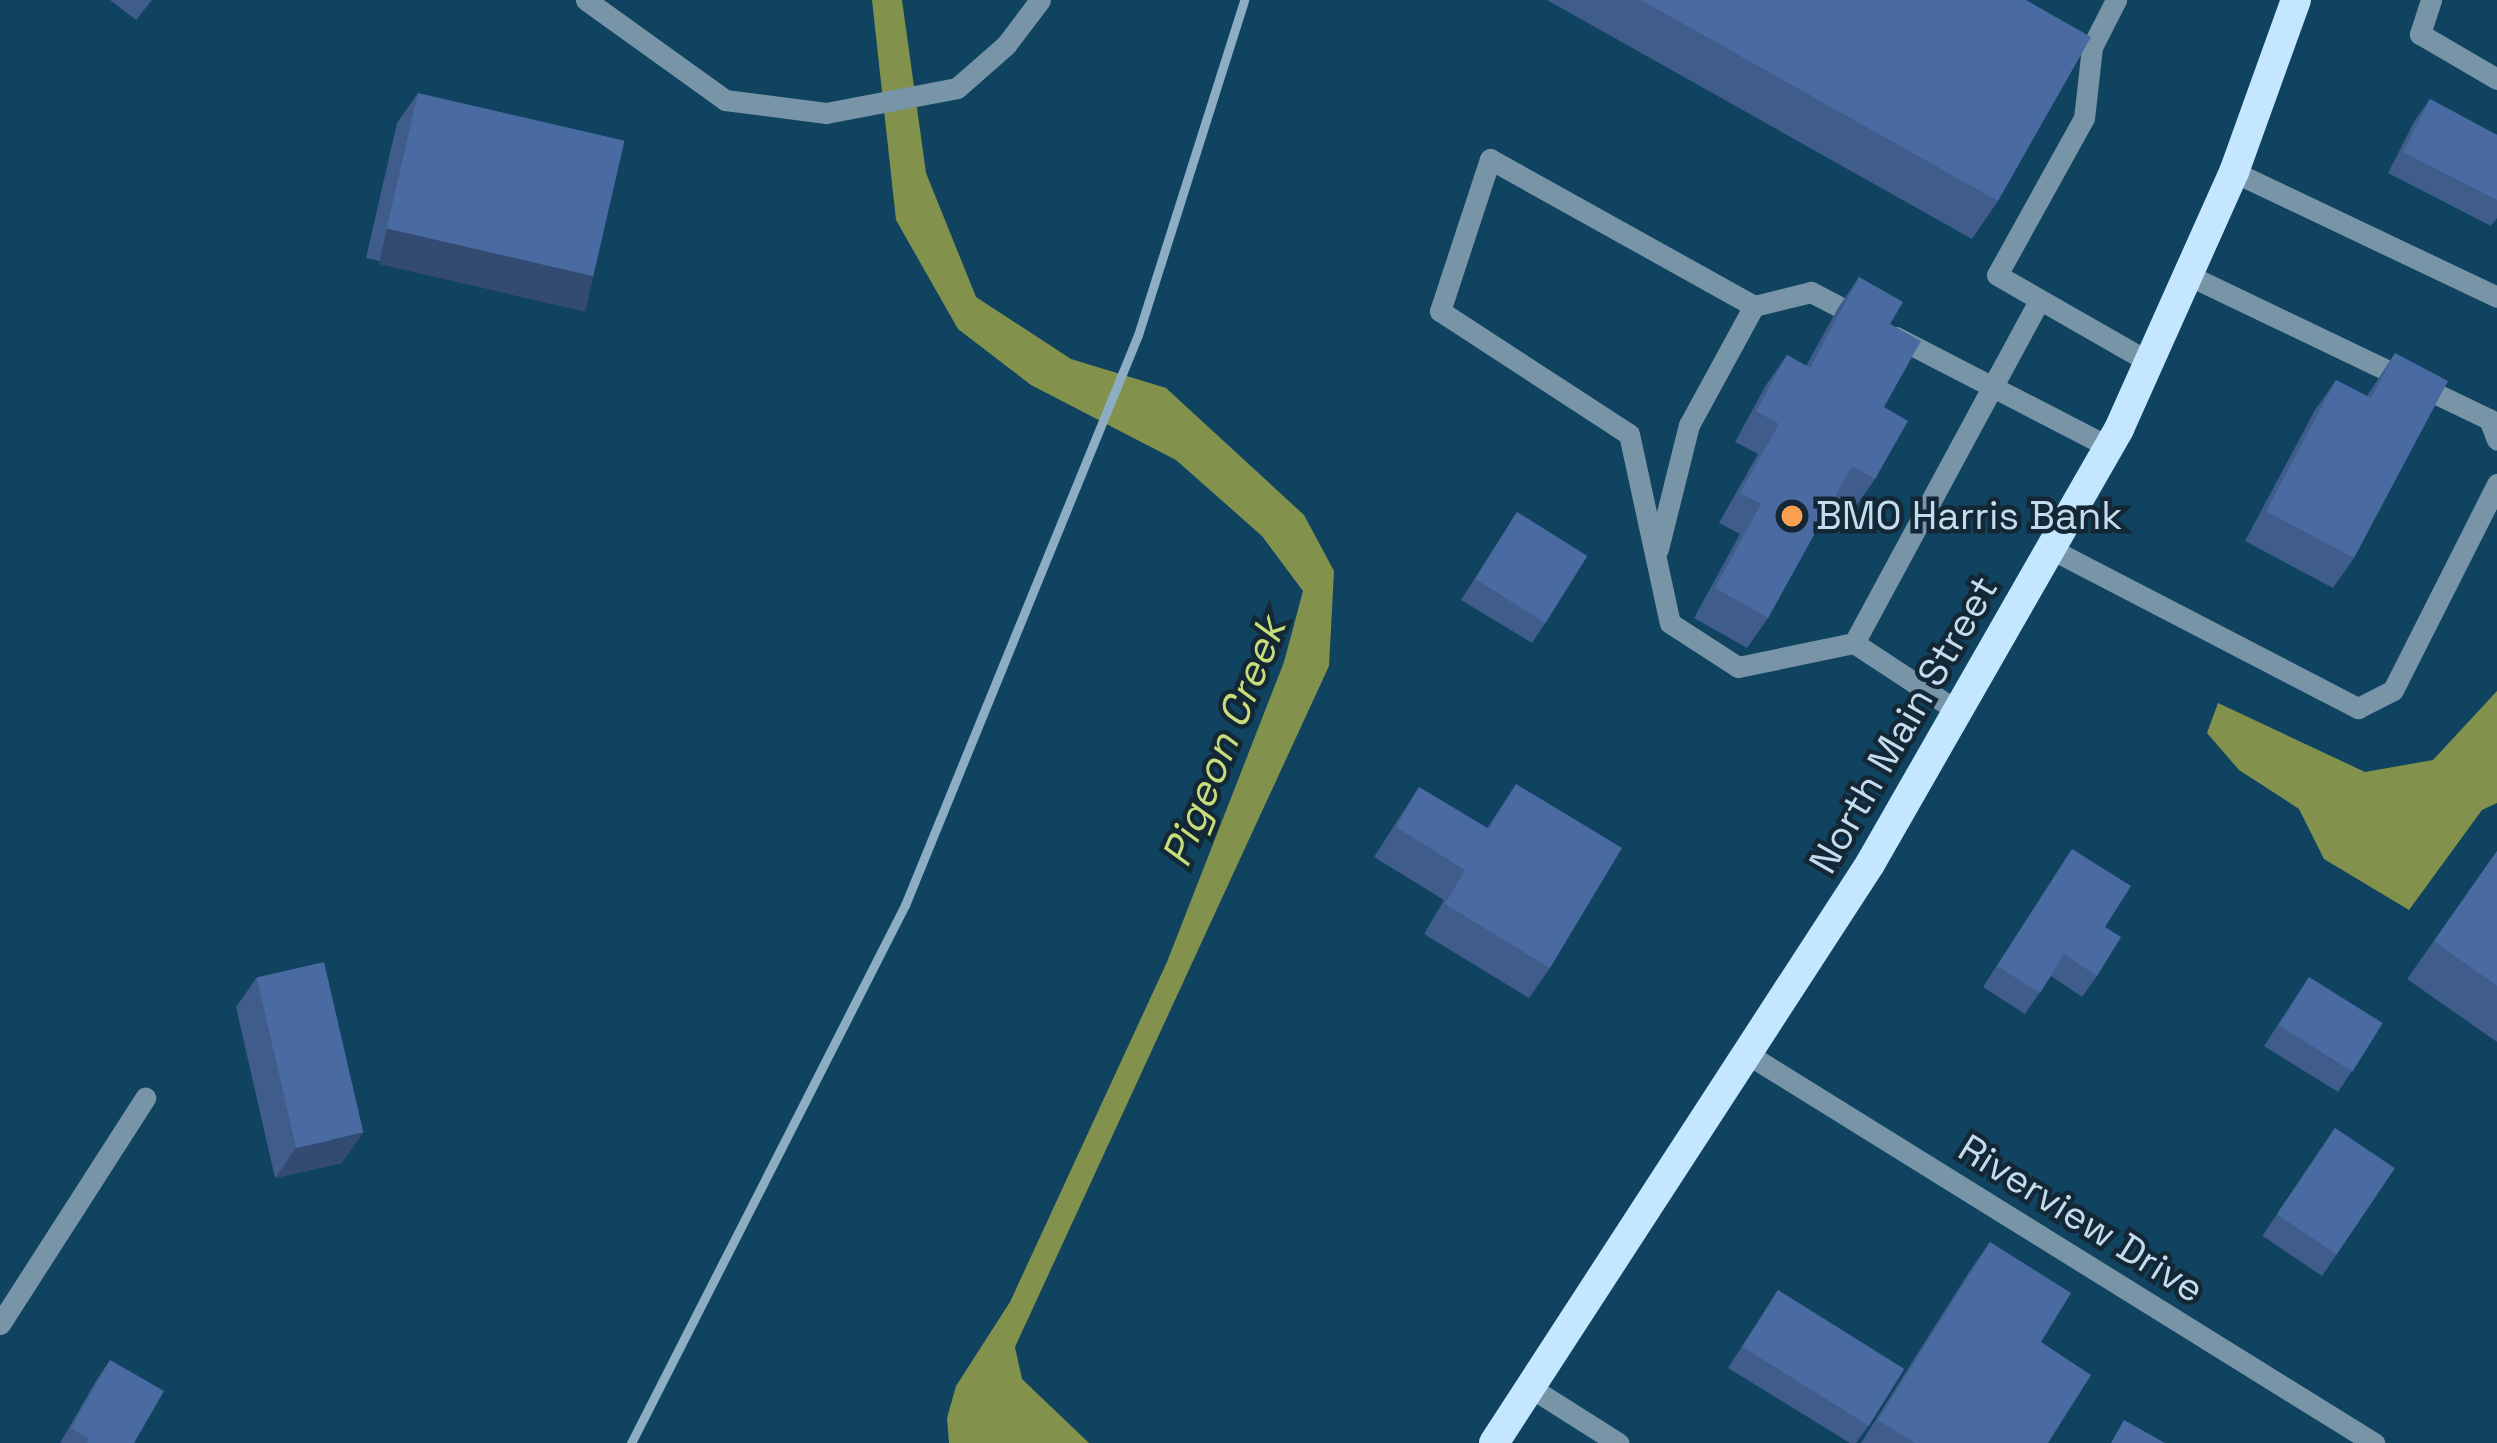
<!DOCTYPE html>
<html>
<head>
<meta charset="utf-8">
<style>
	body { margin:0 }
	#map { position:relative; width:2497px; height:1443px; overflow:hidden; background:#104360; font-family:"Space Grotesk",sans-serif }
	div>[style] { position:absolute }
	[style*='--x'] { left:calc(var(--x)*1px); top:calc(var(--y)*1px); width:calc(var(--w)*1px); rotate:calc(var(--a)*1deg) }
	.water>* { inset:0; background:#82914c }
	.minor>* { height:21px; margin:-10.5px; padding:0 10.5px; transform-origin:10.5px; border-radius:10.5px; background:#7894a7 }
	.major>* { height:30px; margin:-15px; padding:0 15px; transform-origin:15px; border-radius:15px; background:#c4e6fe }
	.rail>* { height:9px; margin:-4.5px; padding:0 4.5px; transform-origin:4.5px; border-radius:4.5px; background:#8cadc2 }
	.wall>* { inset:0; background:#3f5c8b; transform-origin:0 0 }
	.shaded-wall>* { inset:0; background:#334b71; transform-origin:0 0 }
	.building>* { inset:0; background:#496ba2; transform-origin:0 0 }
	.dots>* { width:33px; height:33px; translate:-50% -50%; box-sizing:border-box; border:6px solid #132735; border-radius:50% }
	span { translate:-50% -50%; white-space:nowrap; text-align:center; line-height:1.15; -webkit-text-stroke:9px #132735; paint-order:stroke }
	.poi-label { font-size:39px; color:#c3dcee }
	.left { translate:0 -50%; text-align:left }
	.street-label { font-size:39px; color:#c3dcee }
	.water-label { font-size:42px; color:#c7dd7b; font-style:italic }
</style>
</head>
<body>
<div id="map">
	<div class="water">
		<div style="clip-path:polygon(872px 0,902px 0,926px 173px,976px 297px,1071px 359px,1166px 388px,1304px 515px,1334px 571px,1329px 666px,1015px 1347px,1022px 1379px,1089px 1443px,949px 1443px,947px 1418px,956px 1386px,1010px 1302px,1167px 962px,1284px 662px,1303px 591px,1262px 536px,1176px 460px,1031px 385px,958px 329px,896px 220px)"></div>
		<div style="clip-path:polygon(2497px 691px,2497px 803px,2482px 810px,2409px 910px,2324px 859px,2299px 809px,2239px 770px,2207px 733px,2218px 703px,2365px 772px,2433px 760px)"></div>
	</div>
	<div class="minor">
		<div style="--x:586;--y:0;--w:171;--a:35.7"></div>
		<div style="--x:725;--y:100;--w:102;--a:7.3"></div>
		<div style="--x:826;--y:113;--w:133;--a:-10.8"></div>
		<div style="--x:957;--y:88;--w:65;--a:-41.3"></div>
		<div style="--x:1006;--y:45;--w:56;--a:-52.9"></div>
		<div style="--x:2116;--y:0;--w:53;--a:117.1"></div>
		<div style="--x:2092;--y:47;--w:71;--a:96.4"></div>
		<div style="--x:2084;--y:118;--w:179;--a:119"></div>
		<div style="--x:1997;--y:275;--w:175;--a:29.8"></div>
		<div style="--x:2431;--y:0;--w:36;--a:108"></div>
		<div style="--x:2420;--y:34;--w:89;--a:30.3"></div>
		<div style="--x:2234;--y:172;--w:291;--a:25.4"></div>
		<div style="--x:2188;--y:275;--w:334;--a:25.6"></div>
		<div style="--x:2489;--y:419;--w:22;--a:69"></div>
		<div style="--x:1863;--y:319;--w:59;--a:-152.6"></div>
		<div style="--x:1811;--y:292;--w:59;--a:166.2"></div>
		<div style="--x:1754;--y:306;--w:302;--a:-150.9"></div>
		<div style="--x:1490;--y:159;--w:160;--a:108.2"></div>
		<div style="--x:1440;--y:311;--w:225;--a:33.1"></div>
		<div style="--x:1629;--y:434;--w:193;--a:77.8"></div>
		<div style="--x:1670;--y:623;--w:81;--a:32.9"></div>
		<div style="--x:1738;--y:667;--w:118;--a:-11.7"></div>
		<div style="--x:1854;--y:643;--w:126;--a:33.3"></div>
		<div style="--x:1896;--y:337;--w:240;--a:27.3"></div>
		<div style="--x:1658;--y:549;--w:128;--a:-76"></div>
		<div style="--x:1689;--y:425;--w:136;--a:-61.4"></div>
		<div style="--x:2051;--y:549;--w:346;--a:27.4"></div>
		<div style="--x:2358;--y:708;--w:39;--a:-27"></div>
		<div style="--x:2393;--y:690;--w:231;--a:-63.2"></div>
		<div style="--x:1854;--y:643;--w:387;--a:-61.6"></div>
		<div style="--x:1749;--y:1055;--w:736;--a:31.83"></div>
		<div style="--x:0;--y:1324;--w:269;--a:-57.3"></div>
		<div style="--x:1528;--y:1386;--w:107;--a:32.3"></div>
	</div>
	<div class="major">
		<div style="--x:1494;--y:1443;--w:690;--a:-57"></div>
		<div style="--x:1870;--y:864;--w:501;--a:-60.21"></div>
		<div style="--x:2119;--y:429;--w:282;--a:-65.9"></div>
		<div style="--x:2234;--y:172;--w:183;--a:-70.2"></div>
	</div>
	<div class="rail">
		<div style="--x:631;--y:1443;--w:604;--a:-63.01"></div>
		<div style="--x:905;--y:905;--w:616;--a:-67.77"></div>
		<div style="--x:1138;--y:335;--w:351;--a:-72.4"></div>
	</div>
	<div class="wall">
		<div style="clip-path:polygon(110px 0,152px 0,136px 20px)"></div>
		<div style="clip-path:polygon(1547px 0,2026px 0,1998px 201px,1972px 239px)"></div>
		<div style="clip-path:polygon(418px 93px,573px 306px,366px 258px,397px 123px)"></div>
		<div style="clip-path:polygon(2430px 99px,2497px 135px,2497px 218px,2491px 226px,2388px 173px,2415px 120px)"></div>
		<div style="clip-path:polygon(1859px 277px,1890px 324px,1884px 407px,1875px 479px,1854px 509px,1834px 498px,1768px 618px,1747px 648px,1694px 618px,1740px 534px,1719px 523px,1758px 454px,1735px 442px,1766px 385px,1787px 355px,1806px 366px,1838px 308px)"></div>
		<div style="clip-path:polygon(2395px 353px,2354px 558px,2333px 588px,2245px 541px,2315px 410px,2336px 380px,2367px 396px)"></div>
		<div style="clip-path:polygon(1517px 512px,1546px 622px,1532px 643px,1461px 600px)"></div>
		<div style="clip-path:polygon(1516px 784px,1550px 968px,1529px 998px,1424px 934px,1444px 900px,1374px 857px,1419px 787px,1487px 828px)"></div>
		<div style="clip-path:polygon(2072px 849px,2105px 927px,2097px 976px,2082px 997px,2051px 976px,2025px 1014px,1983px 987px)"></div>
		<div style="clip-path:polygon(2497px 851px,2497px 1042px,2407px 979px)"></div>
		<div style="clip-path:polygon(257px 977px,342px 1163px,275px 1178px,236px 1007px)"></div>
		<div style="clip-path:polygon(2309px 977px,2352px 1071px,2338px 1092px,2264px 1046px)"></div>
		<div style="left:2335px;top:1128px;width:72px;height:130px;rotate:34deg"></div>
		<div style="clip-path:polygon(1990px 1242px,2048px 1443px,1861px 1443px,1969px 1272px)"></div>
		<div style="clip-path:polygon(1778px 1290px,1869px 1425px,1856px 1443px,1850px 1443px,1728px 1368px)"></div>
		<div style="clip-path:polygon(110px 1360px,134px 1443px,60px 1443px,96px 1381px)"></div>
	</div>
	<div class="shaded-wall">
		<div style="left:387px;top:228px;width:212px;height:37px;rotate:13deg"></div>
		<div style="clip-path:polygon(363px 1133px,342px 1163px,275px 1178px,296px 1148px)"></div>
	</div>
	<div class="building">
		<div style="clip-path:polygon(1641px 0,2026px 0,2091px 37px,1998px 201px)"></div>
		<div style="left:418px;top:93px;width:212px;height:139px;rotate:13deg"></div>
		<div style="clip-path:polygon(2430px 99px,2497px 135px,2497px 200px,2403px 152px)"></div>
		<div style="clip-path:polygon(1859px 277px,1903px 302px,1890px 324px,1921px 341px,1884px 407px,1908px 421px,1875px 479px,1852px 466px,1768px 618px,1715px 588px,1761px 504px,1740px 493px,1779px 424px,1756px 411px,1787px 355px,1810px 368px)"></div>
		<div style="clip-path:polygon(2395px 353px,2448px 381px,2354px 558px,2266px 511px,2336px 380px,2371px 398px)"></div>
		<div style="left:1517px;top:512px;width:83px;height:79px;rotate:32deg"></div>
		<div style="clip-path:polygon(1516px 784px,1622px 848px,1550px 968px,1445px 904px,1465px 870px,1396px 827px,1419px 787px,1489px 829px)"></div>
		<div style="clip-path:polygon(2072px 849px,2131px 886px,2105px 927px,2121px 937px,2097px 976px,2064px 954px,2040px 993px,1997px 966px)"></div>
		<div style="clip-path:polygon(2497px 851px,2497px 986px,2434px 941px)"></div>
		<div style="left:324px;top:962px;width:175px;height:69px;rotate:77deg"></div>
		<div style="left:2309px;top:977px;width:87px;height:57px;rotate:32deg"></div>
		<div style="left:2335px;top:1128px;width:72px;height:104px;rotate:34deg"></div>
		<div style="clip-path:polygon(1990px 1242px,2071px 1293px,2041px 1342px,2091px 1375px,2048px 1443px,1915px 1443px,1878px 1420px)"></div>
		<div style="left:1778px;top:1290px;width:149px;height:67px;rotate:32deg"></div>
		<div style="clip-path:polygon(110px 1360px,164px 1391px,134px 1443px,87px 1443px,89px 1439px,71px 1428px)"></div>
		<div style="clip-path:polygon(2124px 1420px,2165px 1443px,2111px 1443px)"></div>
	</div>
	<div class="dots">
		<div style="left:1792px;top:516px;background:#fa9f4f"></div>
	</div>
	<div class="poi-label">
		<span class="left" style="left:1816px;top:516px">BMO Harris Bank</span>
	</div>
	<div class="street-label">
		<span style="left:1904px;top:725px;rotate:-60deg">North Main Street</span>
		<span style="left:2081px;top:1219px;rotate:32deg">Riverview Drive</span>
	</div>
	<div class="water-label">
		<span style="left:1224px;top:742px;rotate:-68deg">Pigeon Creek</span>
	</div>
</div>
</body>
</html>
